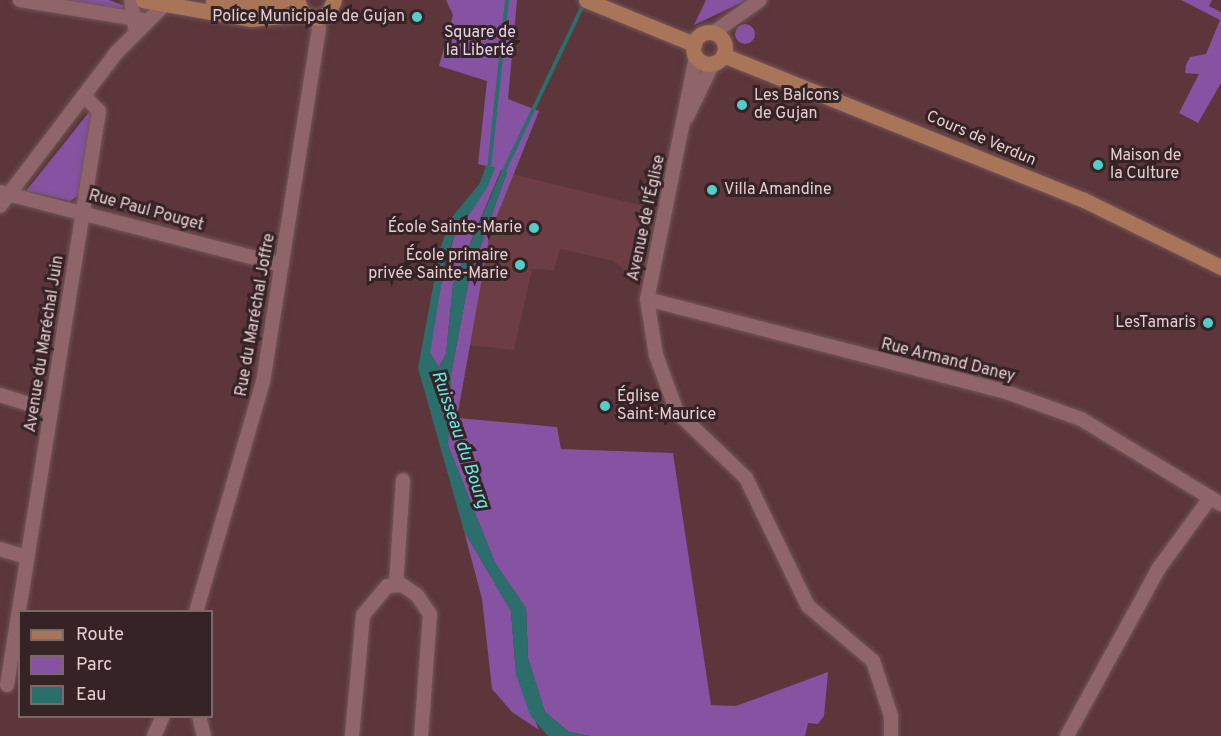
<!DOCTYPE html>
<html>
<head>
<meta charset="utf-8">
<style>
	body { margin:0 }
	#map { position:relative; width:1221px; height:736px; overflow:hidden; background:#5c363a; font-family:Overpass,sans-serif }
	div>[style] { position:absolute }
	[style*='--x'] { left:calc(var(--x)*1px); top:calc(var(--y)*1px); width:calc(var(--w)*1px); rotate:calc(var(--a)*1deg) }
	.built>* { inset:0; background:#6c3e43 }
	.green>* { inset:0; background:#8652a2 }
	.round { border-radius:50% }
	.water>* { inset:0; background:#2b6e6c }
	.stream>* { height:4px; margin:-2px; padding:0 2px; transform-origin:2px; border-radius:2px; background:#2b6e6c }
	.roads { filter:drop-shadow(0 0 2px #745559) drop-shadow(0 0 2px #745559) }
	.street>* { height:14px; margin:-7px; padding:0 7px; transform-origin:7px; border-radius:7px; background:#906569 }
	.secondary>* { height:15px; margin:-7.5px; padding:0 7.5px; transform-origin:7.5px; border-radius:7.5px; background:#a87559 }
	.secondary>.ring { margin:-7.5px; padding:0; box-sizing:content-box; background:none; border:15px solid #a87559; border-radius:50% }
	.dots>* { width:16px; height:16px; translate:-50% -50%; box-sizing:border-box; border:3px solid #352325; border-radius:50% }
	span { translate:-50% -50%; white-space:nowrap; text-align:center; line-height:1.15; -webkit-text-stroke:6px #352325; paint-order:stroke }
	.poi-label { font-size:16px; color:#e6cdcf }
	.right { translate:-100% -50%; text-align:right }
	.left { translate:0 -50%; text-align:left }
	.park-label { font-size:16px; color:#e4d3ed }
	.street-label { font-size:16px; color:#e6cdcf }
	.water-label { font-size:18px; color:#62ece9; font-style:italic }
	.legend { position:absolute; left:18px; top:610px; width:195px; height:108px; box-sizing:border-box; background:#352325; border:2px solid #7c6769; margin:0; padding:8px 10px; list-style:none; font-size:18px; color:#e6cdcf }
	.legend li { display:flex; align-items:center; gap:12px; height:30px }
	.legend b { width:30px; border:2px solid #7c6769 }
</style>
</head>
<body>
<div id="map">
	<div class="built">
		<div style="clip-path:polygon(512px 174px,644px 206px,630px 275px,614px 261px,560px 249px,554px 270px,532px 269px,514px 350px,468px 345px,490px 233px)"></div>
	</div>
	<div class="green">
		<div style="clip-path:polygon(61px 0,109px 0,125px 6px,118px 10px)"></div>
		<div style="clip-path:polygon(446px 0,517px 0,508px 99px,539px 111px,490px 233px,457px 418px,557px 427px,561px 449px,673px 453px,711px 705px,736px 706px,828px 672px,824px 716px,818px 724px,808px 723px,805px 736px,590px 736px,569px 732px,545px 712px,528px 658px,526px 608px,495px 563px,448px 445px,451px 374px,469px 279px,507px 172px,501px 170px,453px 284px,446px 354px,439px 367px,430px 353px,432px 319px,454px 237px,495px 168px,478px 164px,487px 81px,439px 66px,453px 15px)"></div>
		<div style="clip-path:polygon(706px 0,747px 0,694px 25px)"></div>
		<div style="clip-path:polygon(1181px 0,1212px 0,1209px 6px,1221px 12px,1221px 83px,1198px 123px,1179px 113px,1199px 74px,1185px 73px,1186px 65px,1190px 57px,1206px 54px,1220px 20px)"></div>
		<div class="round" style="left:735px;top:24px;width:20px;height:20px"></div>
		<div style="clip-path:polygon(90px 111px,94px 116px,81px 194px,70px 201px,26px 191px)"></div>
		<div style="clip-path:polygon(464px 531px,511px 611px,516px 674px,539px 730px,512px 712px,492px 689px,482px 599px)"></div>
	</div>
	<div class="water">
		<div style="clip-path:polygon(486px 166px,495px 168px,487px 188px,454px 237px,445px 262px,430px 353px,439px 367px,446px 354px,453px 284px,502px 170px,507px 172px,469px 279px,451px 374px,448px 445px,495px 563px,526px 608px,528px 658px,545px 712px,569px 732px,590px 736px,548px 736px,530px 715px,516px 674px,511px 611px,464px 531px,418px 368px,440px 249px,452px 217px,480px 183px)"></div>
	</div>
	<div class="stream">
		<div style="--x:489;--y:169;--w:170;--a:-83.9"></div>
		<div style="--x:502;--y:175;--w:191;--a:-64.5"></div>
	</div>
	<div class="roads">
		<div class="street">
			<div style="--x:20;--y:0;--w:125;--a:9.2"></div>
			<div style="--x:131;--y:0;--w:27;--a:82"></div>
			<div style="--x:713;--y:33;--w:57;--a:-35.1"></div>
			<div style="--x:696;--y:57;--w:247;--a:101.4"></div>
			<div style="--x:647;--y:299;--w:57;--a:80.9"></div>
			<div style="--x:656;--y:355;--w:61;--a:69.8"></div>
			<div style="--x:677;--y:412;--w:95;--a:43.7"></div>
			<div style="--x:746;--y:478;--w:142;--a:64.2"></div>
			<div style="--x:808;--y:606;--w:85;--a:40.2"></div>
			<div style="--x:873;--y:661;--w:58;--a:71.9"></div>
			<div style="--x:891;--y:716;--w:20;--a:90"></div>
			<div style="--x:687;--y:117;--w:60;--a:-64.3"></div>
			<div style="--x:0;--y:192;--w:291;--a:14.5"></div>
			<div style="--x:0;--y:206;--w:192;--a:-52.8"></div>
			<div style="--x:116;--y:53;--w:69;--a:-45"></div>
			<div style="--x:647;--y:299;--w:371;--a:14.5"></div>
			<div style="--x:1006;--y:392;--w:80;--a:19.8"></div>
			<div style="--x:1081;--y:419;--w:164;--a:31.3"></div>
			<div style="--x:0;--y:395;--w:53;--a:17.4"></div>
			<div style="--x:0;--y:549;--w:27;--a:17"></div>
			<div style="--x:396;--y:585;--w:105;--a:-86.2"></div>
			<div style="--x:196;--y:612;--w:240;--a:-73.8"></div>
			<div style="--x:263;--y:382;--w:357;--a:-81"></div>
			<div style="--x:319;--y:29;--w:11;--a:-100"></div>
			<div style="--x:7;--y:685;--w:581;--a:-80.89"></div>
			<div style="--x:99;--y:111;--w:21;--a:-135"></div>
			<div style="--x:199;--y:716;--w:21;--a:76"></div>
			<div style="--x:154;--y:736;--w:22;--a:-66"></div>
			<div style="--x:352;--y:736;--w:121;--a:-84.8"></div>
			<div style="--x:363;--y:615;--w:38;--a:-50"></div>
			<div style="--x:387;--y:586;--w:15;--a:-4"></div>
			<div style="--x:402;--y:585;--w:18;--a:34"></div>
			<div style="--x:417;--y:595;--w:23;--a:56"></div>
			<div style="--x:430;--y:614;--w:122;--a:94.2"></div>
			<div style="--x:1067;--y:736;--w:192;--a:-61.3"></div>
			<div style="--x:1159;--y:568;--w:87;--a:-53.9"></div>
		</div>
		<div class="secondary">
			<div style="--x:143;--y:0;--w:110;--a:10"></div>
			<div style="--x:251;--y:19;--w:52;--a:-5.5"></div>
			<div style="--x:213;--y:0;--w:52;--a:6.6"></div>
			<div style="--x:265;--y:6;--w:20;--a:-18"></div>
			<div style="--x:297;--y:0;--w:15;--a:67"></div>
			<div style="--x:303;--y:14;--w:15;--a:16"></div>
			<div style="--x:317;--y:18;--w:12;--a:-24"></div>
			<div style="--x:328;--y:13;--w:14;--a:-65"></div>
			<div style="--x:586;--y:0;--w:117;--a:22.2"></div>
			<div class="ring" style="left:693px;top:32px;width:17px;height:17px"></div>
			<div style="--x:723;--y:55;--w:389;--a:21.9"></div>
			<div style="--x:1084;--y:200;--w:153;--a:26.1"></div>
		</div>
	</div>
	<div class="dots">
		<div style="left:417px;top:17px;background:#53cdca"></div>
		<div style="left:742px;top:105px;background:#53cdca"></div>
		<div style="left:1098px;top:165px;background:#53cdca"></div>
		<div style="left:712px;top:190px;background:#53cdca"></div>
		<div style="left:534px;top:228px;background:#53cdca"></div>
		<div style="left:520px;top:265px;background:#53cdca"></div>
		<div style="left:1208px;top:323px;background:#53cdca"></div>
		<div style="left:605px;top:406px;background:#53cdca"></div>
	</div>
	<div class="poi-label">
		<span class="right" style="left:405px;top:17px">Police Municipale de Gujan</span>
		<span class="left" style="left:754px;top:105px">Les Balcons<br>de Gujan</span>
		<span class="left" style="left:1110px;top:165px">Maison de<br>la Culture</span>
		<span class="left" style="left:724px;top:190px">Villa Amandine</span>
		<span class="right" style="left:522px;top:228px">École Sainte-Marie</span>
		<span class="right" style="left:508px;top:265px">École primaire<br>privée Sainte-Marie</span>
		<span class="right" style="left:1196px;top:323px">LesTamaris</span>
		<span class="left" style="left:617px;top:406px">Église<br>Saint-Maurice</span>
	</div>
	<div class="park-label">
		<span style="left:480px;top:42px">Square de<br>la Liberté</span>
	</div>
	<div class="street-label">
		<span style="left:981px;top:139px;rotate:23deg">Cours de Verdun</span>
		<span style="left:146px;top:211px;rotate:15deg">Rue Paul Pouget</span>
		<span style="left:647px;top:218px;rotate:-78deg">Avenue de l'Église</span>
		<span style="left:256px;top:315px;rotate:-80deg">Rue du Maréchal Joffre</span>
		<span style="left:45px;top:344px;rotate:-81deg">Avenue du Maréchal Juin</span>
		<span style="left:948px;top:361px;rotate:14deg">Rue Armand Daney</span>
	</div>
	<div class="water-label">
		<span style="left:459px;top:440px;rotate:71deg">Ruisseau du Bourg</span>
	</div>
	<ul class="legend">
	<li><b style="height:8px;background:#a87559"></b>Route</li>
	<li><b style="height:16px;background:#8652a2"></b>Parc</li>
	<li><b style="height:16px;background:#2b6e6c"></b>Eau</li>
	</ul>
</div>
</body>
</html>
